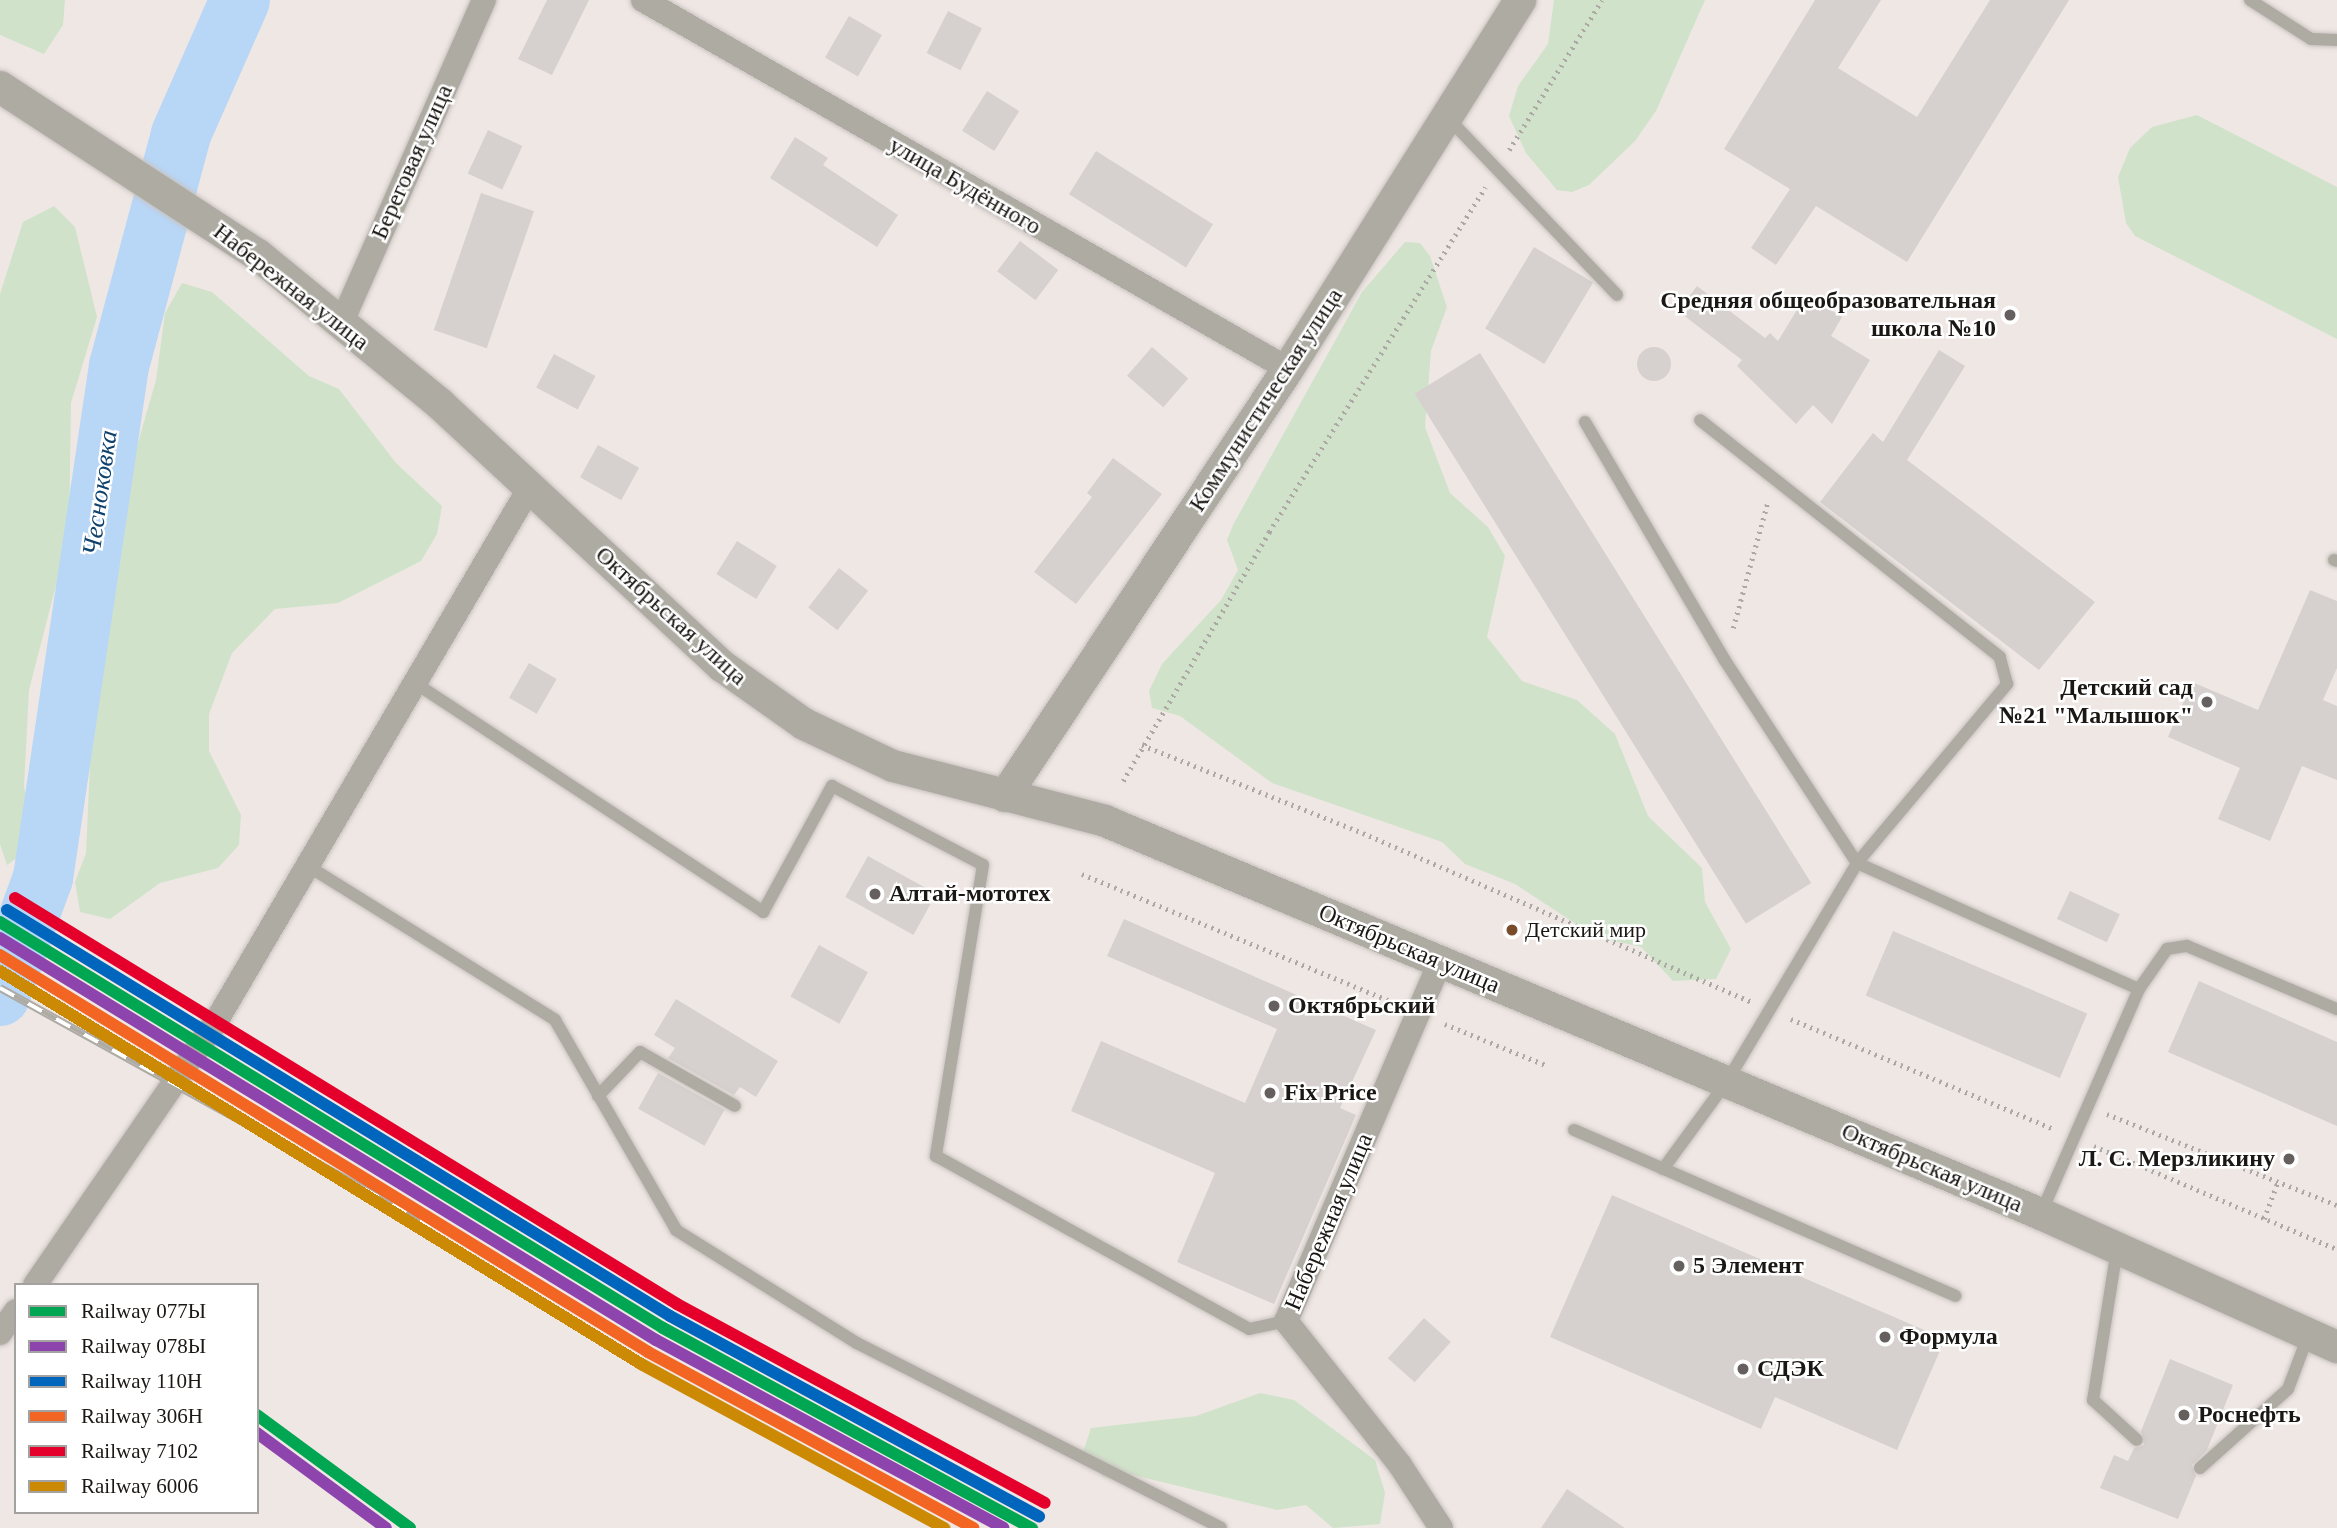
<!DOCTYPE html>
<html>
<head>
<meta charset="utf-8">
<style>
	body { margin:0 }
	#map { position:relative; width:2337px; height:1528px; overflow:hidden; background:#efe7e4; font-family:"Times New Roman",serif }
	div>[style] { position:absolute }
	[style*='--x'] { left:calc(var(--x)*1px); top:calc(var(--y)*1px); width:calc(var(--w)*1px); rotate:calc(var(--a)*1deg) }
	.green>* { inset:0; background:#d0e3ca }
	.river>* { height:60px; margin:-30px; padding:0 30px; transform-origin:30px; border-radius:30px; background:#b8d6f6 }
	.building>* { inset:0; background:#d6d1ce; transform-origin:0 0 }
	.round { border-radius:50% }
	.path>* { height:4.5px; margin-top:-2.25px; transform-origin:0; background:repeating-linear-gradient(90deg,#aca8a3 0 2px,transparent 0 7px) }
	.roads { filter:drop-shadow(0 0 2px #c8c2bf) drop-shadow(0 0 2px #c8c2bf) }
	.service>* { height:12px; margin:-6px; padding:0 6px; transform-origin:6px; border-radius:6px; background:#aeaba3 }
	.minor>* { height:24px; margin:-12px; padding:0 12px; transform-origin:12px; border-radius:12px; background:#aeaba3 }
	.tertiary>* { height:32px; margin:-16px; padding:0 16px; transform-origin:16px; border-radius:16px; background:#aeaba3 }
	.rail>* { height:8px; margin-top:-4px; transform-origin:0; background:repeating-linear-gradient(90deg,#fff 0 16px,#aeaaa4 0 32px); box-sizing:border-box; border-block:2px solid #aeaaa4 }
	.rail-1>* { height:12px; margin:-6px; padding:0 6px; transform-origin:6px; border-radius:6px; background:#00a651 }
	.rail-2>* { height:12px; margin:-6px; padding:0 6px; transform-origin:6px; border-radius:6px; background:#8e44ad }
	.rail-3>* { height:12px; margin:-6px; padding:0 6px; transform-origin:6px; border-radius:6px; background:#0065bd }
	.rail-4>* { height:12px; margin:-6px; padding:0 6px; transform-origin:6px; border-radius:6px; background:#f26522 }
	.rail-5>* { height:12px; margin:-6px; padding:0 6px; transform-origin:6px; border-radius:6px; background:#e4002b }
	.rail-6>* { height:12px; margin:-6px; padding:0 6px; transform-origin:6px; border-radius:6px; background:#cb8904 }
	.dots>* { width:19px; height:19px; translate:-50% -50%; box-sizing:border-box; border:4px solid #fff; border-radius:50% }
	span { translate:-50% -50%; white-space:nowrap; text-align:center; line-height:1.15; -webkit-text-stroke:5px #fff; paint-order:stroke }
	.bus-label { font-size:22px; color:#1b1714 }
	.left { translate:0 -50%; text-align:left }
	.street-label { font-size:24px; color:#1b1714 }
	.poi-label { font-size:24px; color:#1b1714; font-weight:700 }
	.right { translate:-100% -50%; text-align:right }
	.water-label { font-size:26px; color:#0e416c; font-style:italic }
	.legend { position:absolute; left:14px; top:1283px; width:245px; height:231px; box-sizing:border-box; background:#fff; border:2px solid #a4a2a1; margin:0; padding:9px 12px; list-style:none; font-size:21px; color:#1b1714 }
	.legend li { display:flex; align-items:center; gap:14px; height:35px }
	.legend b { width:35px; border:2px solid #a4a2a1 }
</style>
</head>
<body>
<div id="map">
	<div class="green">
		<div style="clip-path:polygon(0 0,65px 0,63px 25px,44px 54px,0 35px)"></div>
		<div style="clip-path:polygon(1554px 0,1705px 0,1656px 111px,1635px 141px,1589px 185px,1572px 192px,1557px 190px,1526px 153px,1509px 116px,1518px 86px,1548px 44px)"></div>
		<div style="clip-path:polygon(2197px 115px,2337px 187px,2337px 339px,2135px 236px,2126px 223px,2118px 177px,2130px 148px,2152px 127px)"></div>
		<div style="clip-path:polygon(54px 206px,75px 227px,97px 317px,71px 403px,69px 535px,29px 690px,24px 786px,33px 846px,7px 865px,0 844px,0 294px,23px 222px)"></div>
		<div style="clip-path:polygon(1405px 242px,1420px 243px,1430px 256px,1447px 307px,1431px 351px,1425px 427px,1450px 493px,1488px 527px,1505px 556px,1487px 637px,1522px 681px,1577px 700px,1615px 734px,1648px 816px,1702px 868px,1705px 902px,1731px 949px,1716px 979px,1673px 981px,1641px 947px,1596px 937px,1515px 884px,1465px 864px,1442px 842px,1272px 783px,1180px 716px,1152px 708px,1149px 691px,1162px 664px,1221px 600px,1238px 570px,1227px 540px,1233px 525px,1362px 292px)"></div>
		<div style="clip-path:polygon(182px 283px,212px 292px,309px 376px,339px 389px,396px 463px,442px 506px,437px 534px,421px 561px,338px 603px,275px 609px,232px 653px,209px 714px,209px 751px,241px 815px,239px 845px,218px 868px,160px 883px,110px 919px,80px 912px,75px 882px,86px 853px,96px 630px,114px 569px,119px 509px,156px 380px,165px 313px)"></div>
		<div style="clip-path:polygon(1260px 1393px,1294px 1400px,1375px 1460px,1385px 1493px,1380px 1524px,1333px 1528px,1306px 1505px,1277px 1510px,1133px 1475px,1104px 1478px,1082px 1455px,1091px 1428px,1196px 1416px)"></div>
	</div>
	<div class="river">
		<div style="--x:0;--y:996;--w:126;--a:-70"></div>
		<div style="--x:43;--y:878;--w:518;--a:-81.56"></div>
		<div style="--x:119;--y:366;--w:240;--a:-75"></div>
		<div style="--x:181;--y:134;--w:146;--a:-66.2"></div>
	</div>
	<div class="building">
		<div style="clip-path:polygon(547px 0,589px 0,552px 75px,518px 59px)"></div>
		<div style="clip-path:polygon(1815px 0,1881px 0,1838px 68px,1917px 117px,1990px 0,2069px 0,1907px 262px,1816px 206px,1776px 265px,1751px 248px,1790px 189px,1724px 149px)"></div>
		<div style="left:948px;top:11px;width:38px;height:47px;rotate:27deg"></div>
		<div style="left:849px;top:16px;width:38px;height:48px;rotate:30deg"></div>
		<div style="left:987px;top:91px;width:38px;height:47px;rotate:32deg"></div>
		<div style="left:488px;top:130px;width:38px;height:48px;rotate:25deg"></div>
		<div style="clip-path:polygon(795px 137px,828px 158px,823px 165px,898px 215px,877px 247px,770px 178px)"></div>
		<div style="left:1096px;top:151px;width:138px;height:51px;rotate:32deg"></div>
		<div style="left:481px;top:193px;width:56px;height:145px;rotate:19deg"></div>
		<div style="left:1020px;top:241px;width:48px;height:38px;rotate:37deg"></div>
		<div style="left:1534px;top:247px;width:69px;height:95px;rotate:31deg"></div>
		<div style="clip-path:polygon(1697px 286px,1765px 338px,1770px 333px,1778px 341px,1806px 295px,1842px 317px,1831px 336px,1870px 360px,1832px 424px,1813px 405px,1796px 424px,1737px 366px,1742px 360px,1678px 311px)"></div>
		<div style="left:1152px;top:347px;width:48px;height:38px;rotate:41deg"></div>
		<div class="round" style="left:1637px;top:347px;width:34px;height:34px"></div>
		<div style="clip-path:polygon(1939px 350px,1965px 366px,1907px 460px,2095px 602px,2039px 670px,1820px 502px,1873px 433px,1883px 442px)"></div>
		<div style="left:1480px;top:353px;width:625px;height:77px;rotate:58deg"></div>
		<div style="left:554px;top:354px;width:47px;height:38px;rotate:28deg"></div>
		<div style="left:598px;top:445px;width:47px;height:37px;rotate:29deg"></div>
		<div style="clip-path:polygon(1113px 458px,1162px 494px,1076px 604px,1034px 572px,1092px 497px,1087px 493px)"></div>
		<div style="left:737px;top:541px;width:47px;height:39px;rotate:32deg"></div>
		<div style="left:839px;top:568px;width:37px;height:50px;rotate:38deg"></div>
		<div style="clip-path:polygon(2310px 590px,2337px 601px,2337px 668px,2323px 700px,2337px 706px,2337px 780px,2302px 766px,2270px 841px,2218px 819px,2240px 768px,2168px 737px,2192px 682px,2258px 710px)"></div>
		<div style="left:529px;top:663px;width:32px;height:40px;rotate:30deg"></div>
		<div style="left:868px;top:856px;width:78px;height:47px;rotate:29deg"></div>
		<div style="left:2070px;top:891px;width:55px;height:31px;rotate:25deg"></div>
		<div style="clip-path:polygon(1124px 919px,1376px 1030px,1340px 1108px,1356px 1115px,1274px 1304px,1177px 1262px,1215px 1173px,1071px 1111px,1101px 1041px,1245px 1103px,1277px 1029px,1107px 956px)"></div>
		<div style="left:1893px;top:931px;width:211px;height:70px;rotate:23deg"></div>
		<div style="left:819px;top:945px;width:56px;height:59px;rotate:29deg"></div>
		<div style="clip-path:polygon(2199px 981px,2337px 1042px,2337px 1126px,2168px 1052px)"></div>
		<div style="clip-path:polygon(676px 999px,778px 1061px,756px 1097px,740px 1087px,734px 1095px,668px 1058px,675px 1048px,654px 1035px)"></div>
		<div style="left:658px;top:1073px;width:76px;height:41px;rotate:29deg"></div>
		<div style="clip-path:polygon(1612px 1195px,1945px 1339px,1897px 1450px,1775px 1397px,1761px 1429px,1550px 1337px)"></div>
		<div style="left:1424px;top:1318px;width:36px;height:54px;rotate:42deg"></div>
		<div style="clip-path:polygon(2170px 1359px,2233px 1385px,2207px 1450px,2192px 1465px,2196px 1476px,2178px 1519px,2100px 1488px,2114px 1455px,2128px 1461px,2134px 1448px,2144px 1445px,2141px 1431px)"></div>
		<div style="clip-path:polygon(1567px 1489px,1625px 1528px,1541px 1528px)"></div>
	</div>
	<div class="path">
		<div style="--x:1509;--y:150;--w:176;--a:-58.2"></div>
		<div style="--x:1733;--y:628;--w:132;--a:-74.6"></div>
		<div style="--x:1142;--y:745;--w:238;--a:21.7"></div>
		<div style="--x:1363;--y:833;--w:423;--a:23.5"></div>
		<div style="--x:1123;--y:781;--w:289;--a:-59.6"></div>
		<div style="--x:1269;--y:532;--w:407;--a:-57.9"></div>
		<div style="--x:1082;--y:874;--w:335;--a:22.4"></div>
		<div style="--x:1791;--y:1019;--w:285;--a:22.7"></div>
		<div style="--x:1445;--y:1024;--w:111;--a:22.2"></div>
		<div style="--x:2107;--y:1114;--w:247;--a:21.6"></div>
		<div style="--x:2094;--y:1146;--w:264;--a:23"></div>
		<div style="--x:2264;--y:1219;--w:40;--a:-69.8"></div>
	</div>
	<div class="roads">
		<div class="service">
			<div style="--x:2250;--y:0;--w:72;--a:32.6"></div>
			<div style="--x:2311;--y:39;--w:26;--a:2"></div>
			<div style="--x:1447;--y:117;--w:246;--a:46.3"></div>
			<div style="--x:1585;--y:422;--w:275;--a:59.6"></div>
			<div style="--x:1724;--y:659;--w:244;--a:56.9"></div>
			<div style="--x:1857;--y:863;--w:234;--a:-50"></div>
			<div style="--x:2007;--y:684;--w:28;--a:-105"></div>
			<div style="--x:2000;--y:657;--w:382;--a:-141.7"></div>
			<div style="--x:2334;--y:560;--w:3;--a:18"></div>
			<div style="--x:415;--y:683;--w:417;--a:33.3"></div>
			<div style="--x:763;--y:912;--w:144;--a:-61.3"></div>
			<div style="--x:832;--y:786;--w:170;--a:27.6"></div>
			<div style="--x:983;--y:865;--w:295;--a:99.2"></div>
			<div style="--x:936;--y:1156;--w:358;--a:28.9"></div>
			<div style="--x:1249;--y:1329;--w:38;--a:-12"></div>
			<div style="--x:308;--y:866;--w:291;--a:31.9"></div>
			<div style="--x:555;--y:1020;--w:242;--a:60"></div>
			<div style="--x:676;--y:1230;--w:213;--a:32"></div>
			<div style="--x:857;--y:1343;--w:408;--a:26.9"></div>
			<div style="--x:2139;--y:989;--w:49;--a:-55"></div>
			<div style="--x:2167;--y:949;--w:20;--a:-9"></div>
			<div style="--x:2187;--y:946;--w:163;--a:22.8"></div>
			<div style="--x:598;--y:1096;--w:61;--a:-46.3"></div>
			<div style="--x:640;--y:1052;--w:109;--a:29.6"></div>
			<div style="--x:1574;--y:1130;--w:416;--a:23.5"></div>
			<div style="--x:1663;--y:1169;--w:107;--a:-53.8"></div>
			<div style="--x:1726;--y:1083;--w:256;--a:-59.2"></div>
			<div style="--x:1857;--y:863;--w:309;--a:24.1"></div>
			<div style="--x:2139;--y:989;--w:244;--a:113.6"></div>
			<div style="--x:2117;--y:1249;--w:153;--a:99"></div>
			<div style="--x:2093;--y:1400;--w:59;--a:42.3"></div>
			<div style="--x:2200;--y:1468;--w:118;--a:-41.9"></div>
			<div style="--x:2288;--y:1389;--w:57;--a:-69.3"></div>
		</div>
		<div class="minor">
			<div style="--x:643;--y:0;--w:743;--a:29.77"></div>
			<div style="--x:341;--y:324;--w:354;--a:-66.2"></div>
			<div style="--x:1440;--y:962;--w:391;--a:113.2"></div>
			<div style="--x:1286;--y:1321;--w:184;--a:51.6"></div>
			<div style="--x:1400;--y:1465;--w:75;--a:56.9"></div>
			<div style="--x:35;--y:1285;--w:316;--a:-55.5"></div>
			<div style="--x:214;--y:1025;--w:624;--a:-59.57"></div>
			<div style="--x:0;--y:1333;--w:27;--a:-54"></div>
		</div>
		<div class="tertiary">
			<div style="--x:0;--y:87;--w:308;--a:33.1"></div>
			<div style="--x:258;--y:255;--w:235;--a:39.3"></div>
			<div style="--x:440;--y:404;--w:385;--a:42.9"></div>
			<div style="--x:722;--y:666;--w:100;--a:35.3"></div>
			<div style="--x:804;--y:724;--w:98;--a:25.3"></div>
			<div style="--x:893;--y:766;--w:219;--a:14.5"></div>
			<div style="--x:1105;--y:821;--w:1015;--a:22.78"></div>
			<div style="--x:2041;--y:1214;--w:325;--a:24.2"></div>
			<div style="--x:1005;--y:796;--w:512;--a:-56.47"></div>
			<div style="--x:1288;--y:369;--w:436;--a:-57.8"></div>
		</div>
	</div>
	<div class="rail">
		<div style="--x:0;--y:988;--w:492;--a:28.9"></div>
	</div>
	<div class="rail-1">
		<div style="--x:0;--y:922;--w:777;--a:31.48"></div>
		<div style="--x:663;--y:1328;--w:420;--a:28.5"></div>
		<div style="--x:257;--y:1415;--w:190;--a:36.4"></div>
	</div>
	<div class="rail-2">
		<div style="--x:0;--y:938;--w:769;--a:31.5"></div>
		<div style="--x:656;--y:1340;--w:395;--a:28.4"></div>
		<div style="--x:257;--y:1433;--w:160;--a:36.4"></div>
	</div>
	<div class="rail-3">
		<div style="--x:7;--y:910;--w:777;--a:31.48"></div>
		<div style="--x:670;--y:1316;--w:420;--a:28.5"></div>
	</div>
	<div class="rail-4">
		<div style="--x:0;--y:955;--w:760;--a:31.49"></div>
		<div style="--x:648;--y:1352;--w:370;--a:28.4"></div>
	</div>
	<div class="rail-5">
		<div style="--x:15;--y:898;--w:777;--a:31.52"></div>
		<div style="--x:677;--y:1304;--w:418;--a:28.4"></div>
	</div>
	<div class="rail-6">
		<div style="--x:0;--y:971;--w:752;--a:31.51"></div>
		<div style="--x:641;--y:1364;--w:345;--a:28.4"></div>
	</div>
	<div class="dots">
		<div style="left:2010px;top:315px;background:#65605d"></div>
		<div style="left:2207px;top:702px;background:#65605d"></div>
		<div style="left:875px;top:894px;background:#65605d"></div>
		<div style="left:1512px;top:930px;background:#7a4b2a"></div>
		<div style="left:1274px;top:1006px;background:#65605d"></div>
		<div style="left:1270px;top:1093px;background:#65605d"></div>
		<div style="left:2289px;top:1159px;background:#65605d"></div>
		<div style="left:1679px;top:1266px;background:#65605d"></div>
		<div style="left:1885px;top:1337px;background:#65605d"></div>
		<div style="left:1743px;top:1369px;background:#65605d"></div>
		<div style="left:2184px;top:1415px;background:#65605d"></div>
	</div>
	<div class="bus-label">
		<span class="left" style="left:1525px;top:930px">Детский мир</span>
	</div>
	<div class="street-label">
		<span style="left:412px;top:162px;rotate:-66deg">Береговая улица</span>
		<span style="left:965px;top:186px;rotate:30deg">улица Будённого</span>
		<span style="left:291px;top:287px;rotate:38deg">Набережная улица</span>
		<span style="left:1266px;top:400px;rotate:-57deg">Коммунистическая улица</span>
		<span style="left:671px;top:616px;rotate:42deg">Октябрьская улица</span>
		<span style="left:1409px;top:949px;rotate:23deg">Октябрьская улица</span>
		<span style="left:1932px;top:1168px;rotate:23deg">Октябрьская улица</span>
		<span style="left:1329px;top:1222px;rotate:-67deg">Набережная улица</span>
	</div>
	<div class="poi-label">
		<span class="right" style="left:1996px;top:315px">Средняя общеобразовательная<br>школа №10</span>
		<span class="right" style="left:2193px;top:702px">Детский сад<br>№21 "Малышок"</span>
		<span class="left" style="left:889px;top:894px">Алтай-мототех</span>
		<span class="left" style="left:1288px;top:1006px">Октябрьский</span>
		<span class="left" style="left:1284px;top:1093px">Fix Price</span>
		<span class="right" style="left:2275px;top:1159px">Л. С. Мерзликину</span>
		<span class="left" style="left:1693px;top:1266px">5 Элемент</span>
		<span class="left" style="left:1899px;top:1337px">Формула</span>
		<span class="left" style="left:1757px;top:1369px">СДЭК</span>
		<span class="left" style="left:2198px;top:1415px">Роснефть</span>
	</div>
	<div class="water-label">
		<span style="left:100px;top:493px;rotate:-82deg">Чесноковка</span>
	</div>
	<ul class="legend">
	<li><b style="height:9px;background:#00a651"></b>Railway 077Ы</li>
	<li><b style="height:9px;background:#8e44ad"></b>Railway 078Ы</li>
	<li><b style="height:9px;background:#0065bd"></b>Railway 110Н</li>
	<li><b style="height:9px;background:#f26522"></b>Railway 306Н</li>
	<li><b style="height:9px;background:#e4002b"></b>Railway 7102</li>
	<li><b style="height:9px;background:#cb8904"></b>Railway 6006</li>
	</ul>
</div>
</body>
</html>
